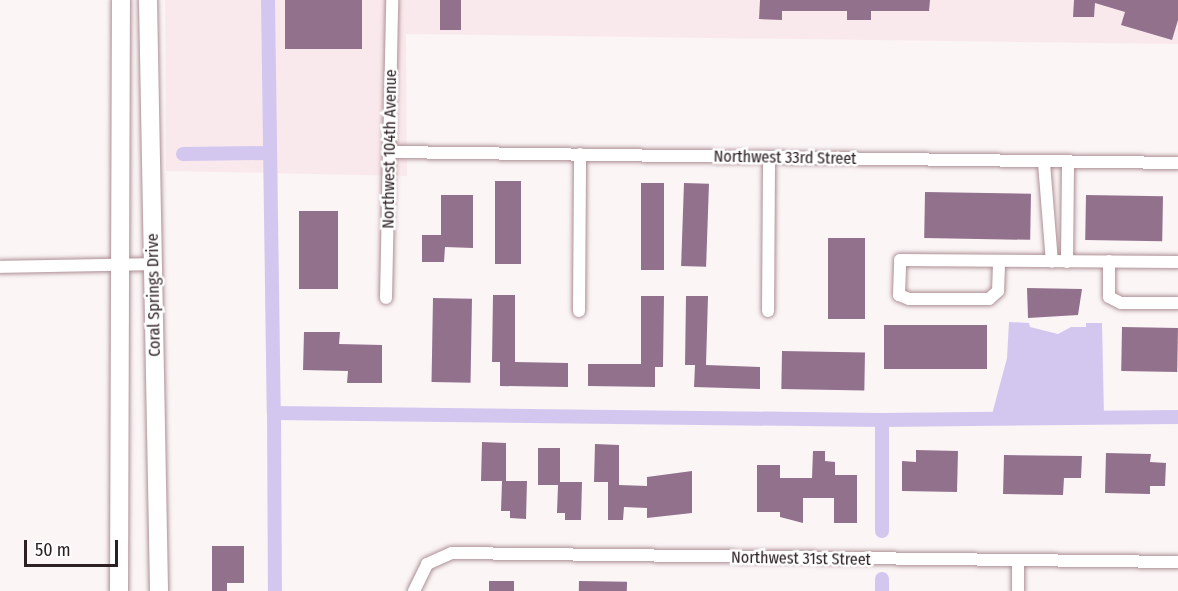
<!DOCTYPE html>
<html>
<head>
<meta charset="utf-8">
<style>
	body { margin:0 }
	#map { position:relative; width:1178px; height:591px; overflow:hidden; background:#fbf5f6; font-family:"Fira Sans Condensed",sans-serif }
	div>[style] { position:absolute }
	[style*='--x'] { left:calc(var(--x)*1px); top:calc(var(--y)*1px); width:calc(var(--w)*1px); rotate:calc(var(--a)*1deg) }
	.built>* { inset:0; background:#fae9ec }
	.water>* { inset:0; background:#d3c7ef }
	.canal>* { height:14px; margin:-7px; padding:0 7px; transform-origin:7px; border-radius:7px; background:#d3c7ef }
	.building>* { inset:0; background:#92718d; transform-origin:0 0 }
	.roads { filter:drop-shadow(0 0 2px #ad8f95) drop-shadow(0 0 2px #ad8f95) }
	.street>* { height:12px; margin:-6px; padding:0 6px; transform-origin:6px; border-radius:6px; background:#fff }
	.secondary>* { height:18px; margin:-9px; padding:0 9px; transform-origin:9px; border-radius:9px; background:#fff }
	span { translate:-50% -50%; white-space:nowrap; text-align:center; line-height:1.15; -webkit-text-stroke:5px #fff; paint-order:stroke }
	.street-label { font-size:16px; color:#2c2022 }
	.scale { position:absolute; left:24px; top:540px; width:94px; height:27px; box-sizing:border-box; border:3px solid #2c2022; border-top:0; padding-left:8px; font-size:18px; line-height:21px; white-space:nowrap; color:#2c2022; -webkit-text-stroke:4px #fff; paint-order:stroke }
</style>
</head>
<body>
<div id="map">
	<div class="built">
		<div style="clip-path:polygon(165px 0,1178px 0,1178px 44px,406px 34px,407px 176px,166px 171px)"></div>
	</div>
	<div class="water">
		<div style="clip-path:polygon(1009px 322px,1029px 323px,1030px 327px,1058px 334px,1071px 327px,1086px 327px,1086px 323px,1102px 323px,1104px 417px,991px 418px,1007px 358px)"></div>
	</div>
	<div class="canal">
		<div style="--x:268;--y:0;--w:413;--a:89.2"></div>
		<div style="--x:274;--y:413;--w:608;--a:0.66"></div>
		<div style="--x:882;--y:420;--w:296;--a:-0.6"></div>
		<div style="--x:183;--y:154;--w:87;--a:-0.7"></div>
		<div style="--x:274;--y:413;--w:178;--a:89.7"></div>
		<div style="--x:882;--y:420;--w:111;--a:90"></div>
		<div style="--x:882;--y:579;--w:12;--a:90"></div>
	</div>
	<div class="building">
		<div style="left:285px;top:0;width:77px;height:49px"></div>
		<div style="left:440px;top:0;width:21px;height:30px"></div>
		<div style="clip-path:polygon(760px 0,930px 0,929px 11px,871px 11px,871px 20px,847px 20px,847px 11px,782px 11px,782px 20px,759px 19px)"></div>
		<div style="clip-path:polygon(1074px 0,1178px 0,1178px 20px,1172px 40px,1121px 25px,1125px 12px,1095px 3px,1094px 17px,1073px 17px)"></div>
		<div style="left:495px;top:181px;width:26px;height:83px"></div>
		<div style="left:641px;top:183px;width:23px;height:87px"></div>
		<div style="left:684px;top:183px;width:25px;height:83px;rotate:2deg"></div>
		<div style="left:925px;top:192px;width:106px;height:46px;rotate:1deg"></div>
		<div style="clip-path:polygon(441px 195px,473px 195px,473px 248px,445px 247px,444px 262px,422px 262px,422px 235px,441px 235px)"></div>
		<div style="left:1086px;top:195px;width:77px;height:45px;rotate:1deg"></div>
		<div style="left:299px;top:211px;width:39px;height:78px"></div>
		<div style="left:828px;top:238px;width:37px;height:81px"></div>
		<div style="clip-path:polygon(1027px 288px,1082px 289px,1078px 315px,1028px 318px)"></div>
		<div style="clip-path:polygon(493px 295px,515px 295px,515px 362px,568px 363px,568px 387px,500px 386px,500px 362px,492px 362px)"></div>
		<div style="clip-path:polygon(641px 296px,664px 296px,663px 367px,655px 367px,655px 387px,588px 386px,588px 364px,641px 364px)"></div>
		<div style="clip-path:polygon(686px 296px,708px 296px,706px 365px,760px 367px,760px 389px,694px 387px,695px 365px,685px 365px)"></div>
		<div style="left:433px;top:298px;width:39px;height:84px;rotate:1deg"></div>
		<div style="left:884px;top:325px;width:103px;height:44px"></div>
		<div style="left:1122px;top:327px;width:56px;height:44px;rotate:1deg"></div>
		<div style="clip-path:polygon(304px 332px,340px 332px,339px 344px,382px 345px,382px 383px,347px 383px,348px 371px,303px 370px)"></div>
		<div style="left:782px;top:351px;width:83px;height:38px;rotate:1deg"></div>
		<div style="clip-path:polygon(482px 442px,506px 443px,506px 481px,527px 481px,526px 519px,510px 518px,510px 511px,501px 511px,502px 481px,481px 481px)"></div>
		<div style="clip-path:polygon(595px 444px,619px 445px,619px 485px,647px 486px,647px 477px,692px 471px,692px 513px,647px 518px,647px 508px,624px 507px,623px 520px,608px 520px,608px 482px,594px 482px)"></div>
		<div style="clip-path:polygon(538px 448px,560px 448px,560px 482px,582px 482px,581px 520px,565px 520px,565px 513px,557px 513px,558px 485px,538px 485px)"></div>
		<div style="clip-path:polygon(916px 450px,958px 451px,957px 492px,902px 491px,902px 461px,916px 462px)"></div>
		<div style="clip-path:polygon(813px 451px,825px 451px,825px 461px,835px 462px,835px 475px,857px 475px,857px 523px,834px 523px,834px 498px,803px 498px,803px 523px,780px 517px,780px 512px,757px 512px,757px 465px,780px 465px,780px 478px,812px 478px)"></div>
		<div style="clip-path:polygon(1106px 453px,1151px 454px,1150px 462px,1166px 463px,1165px 486px,1150px 486px,1150px 494px,1105px 493px)"></div>
		<div style="clip-path:polygon(1004px 455px,1082px 456px,1081px 478px,1064px 478px,1063px 495px,1003px 494px)"></div>
		<div style="clip-path:polygon(212px 546px,244px 546px,244px 583px,227px 583px,227px 591px,212px 591px)"></div>
		<div style="left:489px;top:581px;width:25px;height:10px"></div>
		<div style="left:579px;top:581px;width:48px;height:10px;rotate:1deg"></div>
	</div>
	<div class="roads">
		<div class="street">
			<div style="--x:391;--y:152;--w:787;--a:0.8"></div>
			<div style="--x:1044;--y:163;--w:99;--a:85.4"></div>
			<div style="--x:1109;--y:261;--w:36;--a:90"></div>
			<div style="--x:1109;--y:297;--w:13;--a:27"></div>
			<div style="--x:1121;--y:303;--w:57;--a:0"></div>
			<div style="--x:1067;--y:262;--w:99;--a:-89.4"></div>
			<div style="--x:999;--y:264;--w:27;--a:92"></div>
			<div style="--x:998;--y:291;--w:12;--a:138"></div>
			<div style="--x:989;--y:299;--w:80;--a:180"></div>
			<div style="--x:909;--y:299;--w:11;--a:-158"></div>
			<div style="--x:899;--y:295;--w:35;--a:-88"></div>
			<div style="--x:900;--y:260;--w:278;--a:0.4"></div>
			<div style="--x:0;--y:267;--w:153;--a:-1.1"></div>
			<div style="--x:386;--y:298;--w:298;--a:-88.8"></div>
			<div style="--x:579;--y:311;--w:157;--a:-89.6"></div>
			<div style="--x:768;--y:311;--w:154;--a:-89.6"></div>
			<div style="--x:1018;--y:562;--w:29;--a:90"></div>
			<div style="--x:414;--y:591;--w:30;--a:-64"></div>
			<div style="--x:427;--y:564;--w:27;--a:-24"></div>
			<div style="--x:452;--y:553;--w:726;--a:0.71"></div>
		</div>
		<div class="secondary">
			<div style="--x:148;--y:0;--w:591;--a:88.93"></div>
			<div style="--x:119;--y:591;--w:591;--a:-89.81"></div>
		</div>
	</div>
	<div class="street-label">
		<span style="left:390px;top:149px;rotate:-89deg">Northwest 104th Avenue</span>
		<span style="left:785px;top:158px;rotate:1deg">Northwest 33rd Street</span>
		<span style="left:154px;top:295px;rotate:-91deg">Coral Springs Drive</span>
		<span style="left:801px;top:559px;rotate:1deg">Northwest 31st Street</span>
	</div>
	<div class="scale">50 m</div>
</div>
</body>
</html>
